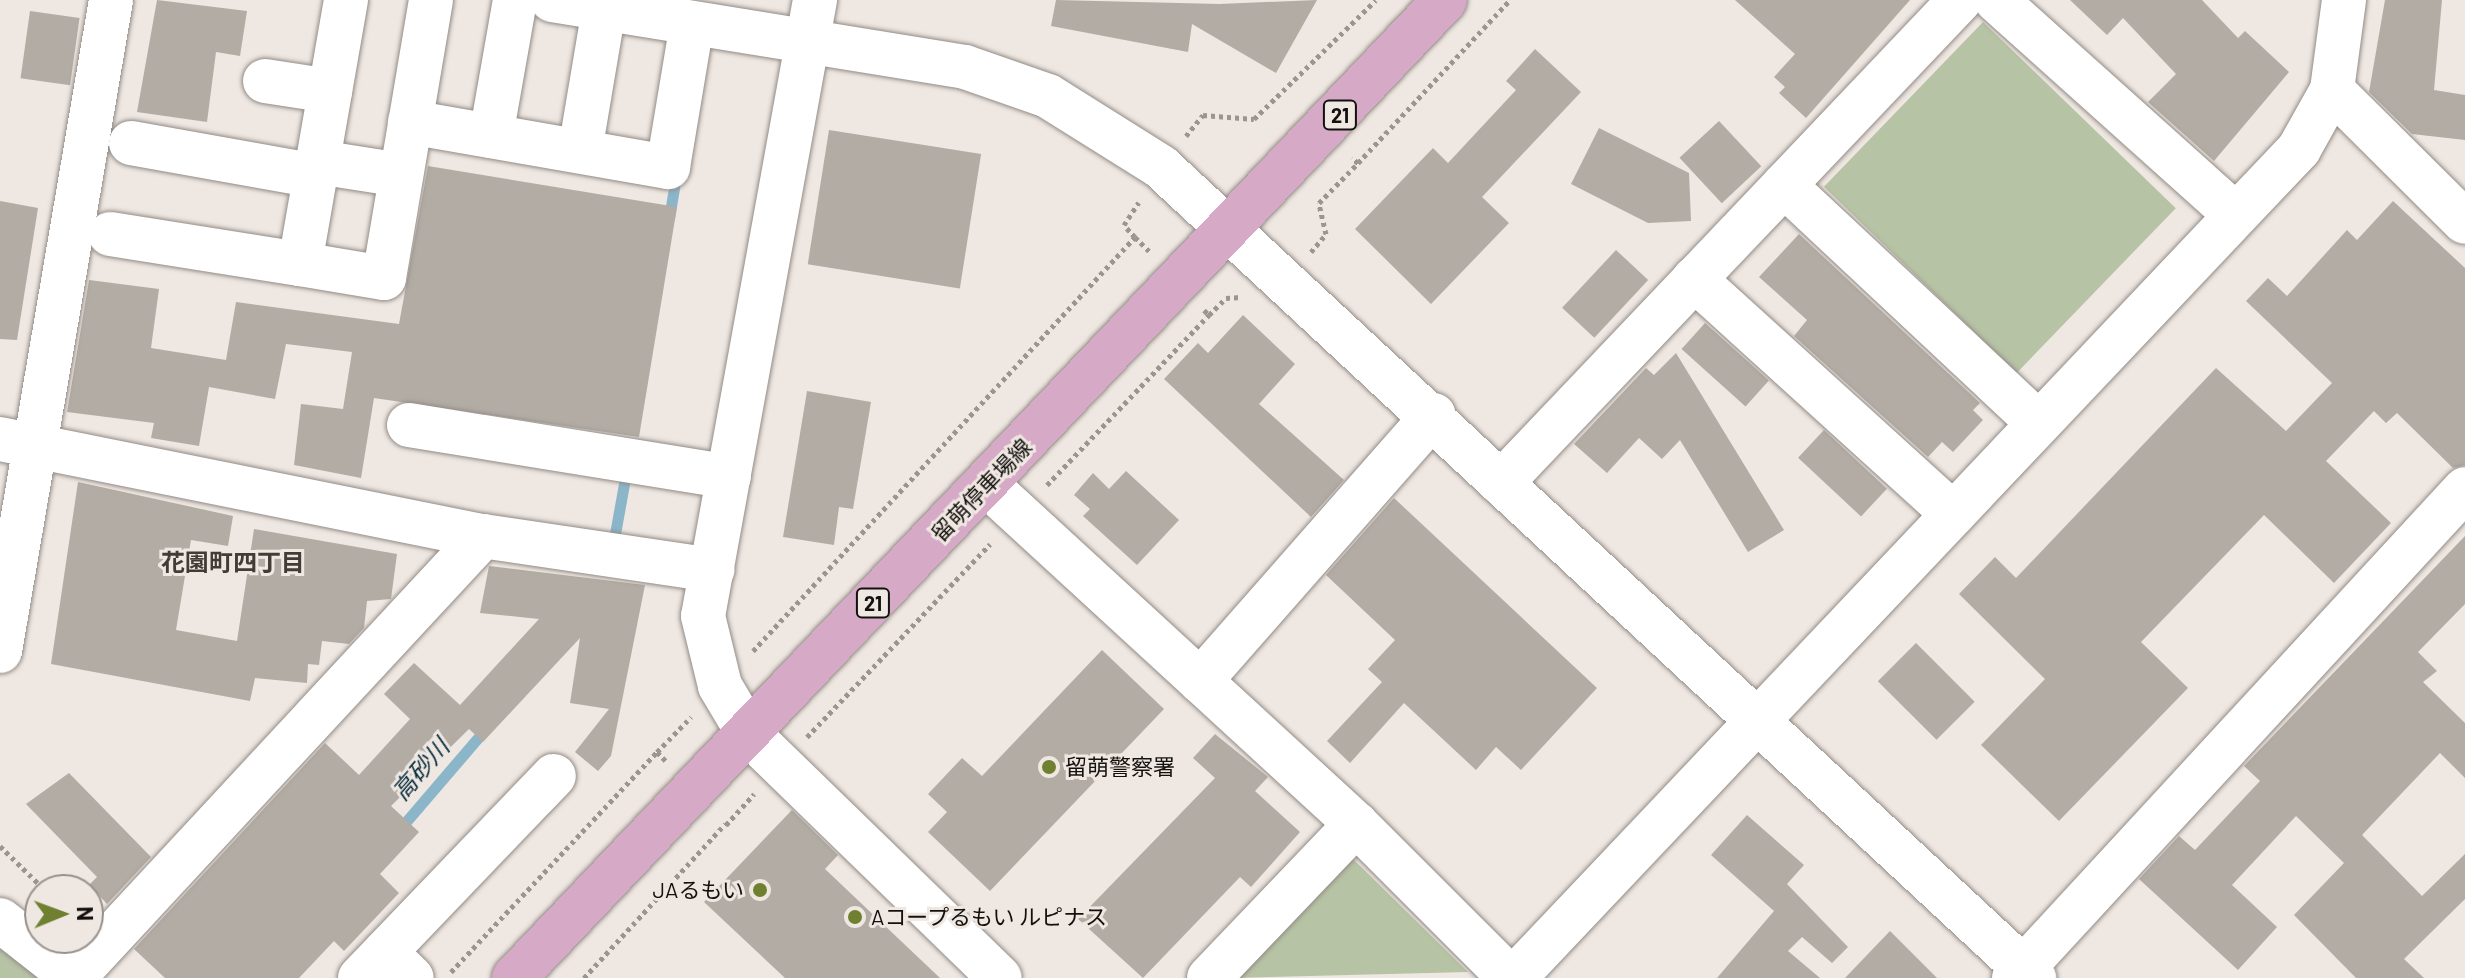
<!DOCTYPE html>
<html>
<head>
<meta charset="utf-8">
<style>
	body { margin:0 }
	#map { position:relative; width:2465px; height:978px; overflow:hidden; background:#efe7e1; font-family:Barlow,"Noto Sans JP",sans-serif }
	div>[style] { position:absolute }
	[style*='--x'] { left:calc(var(--x)*1px); top:calc(var(--y)*1px); width:calc(var(--w)*1px); rotate:calc(var(--a)*1deg) }
	.green>* { inset:0; background:#b7c3a5; transform-origin:0 0 }
	.stream>* { height:11px; margin:-5.5px; padding:0 5.5px; transform-origin:5.5px; border-radius:5.5px; background:#8bb5c9 }
	.building>* { inset:0; background:#b2aca5; transform-origin:0 0 }
	.path>* { height:5px; margin-top:-2.5px; transform-origin:0; background:repeating-linear-gradient(90deg,#9b9591 0 4px,transparent 0 8px) }
	.roads { filter:drop-shadow(0 0 2px #928b86) drop-shadow(0 0 2px #928b86) }
	.minor>* { height:44px; margin:-22px; padding:0 22px; transform-origin:22px; border-radius:22px; background:#fff }
	.major>* { height:44px; margin:-22px; padding:0 22px; transform-origin:22px; border-radius:22px; background:#d6aac7 }
	.dots>* { width:22px; height:22px; translate:-50% -50%; box-sizing:border-box; border:4px solid #efe7e1; border-radius:50% }
	span { translate:-50% -50%; white-space:nowrap; text-align:center; line-height:1.15; -webkit-text-stroke:6px #efe7e1; paint-order:stroke }
	.shield-label span { padding:2px 6px; background:#efe7e1; border:2px solid; border-radius:6px; -webkit-text-stroke-width:0 }
	.shield-label { font-size:20px; color:#13100e; font-weight:700 }
	.street-label { font-size:22px; color:#13100e }
	.poi-label { font-size:22px; color:#13100e }
	.left { translate:0 -50%; text-align:left }
	.right { translate:-100% -50%; text-align:right }
	.neighbourhood-label { font-size:24px; color:#423c37; font-weight:700 }
	.water-label { font-size:24px; color:#062d3c; font-style:italic }
	.north { position:absolute; left:24px; top:874px; width:80px; height:80px; box-sizing:border-box; background:#efe7e1; border:2px solid #97918d; border-radius:50%; rotate:89deg; font-size:22px; font-weight:700; line-height:32px; text-align:center; color:#13100e }
	.north::after { content:''; display:block; margin:auto; width:28px; height:36px; background:#6f8131; clip-path:polygon(50% 0,100% 100%,50% 72%,0 100%) }
</style>
</head>
<body>
<div id="map">
	<div class="green">
		<div style="left:1983px;top:22px;width:268px;height:229px;rotate:44deg"></div>
		<div style="clip-path:polygon(1351px 857px,1468px 972px,1233px 978px)"></div>
		<div style="clip-path:polygon(0 945px,44px 978px,0 978px)"></div>
	</div>
	<div class="stream">
		<div style="--x:669;--y:218;--w:43;--a:-80.5"></div>
		<div style="--x:613;--y:545;--w:79;--a:-79.8"></div>
		<div style="--x:398;--y:831;--w:138;--a:-49.4"></div>
	</div>
	<div class="building">
		<div style="clip-path:polygon(157px 0,247px 11px,240px 56px,216px 52px,207px 122px,137px 112px)"></div>
		<div style="clip-path:polygon(1056px 0,1219px 4px,1317px 0,1276px 73px,1192px 24px,1188px 52px,1051px 26px)"></div>
		<div style="clip-path:polygon(1735px 0,1910px 0,1806px 118px,1779px 93px,1785px 87px,1774px 77px,1795px 54px)"></div>
		<div style="clip-path:polygon(2070px 0,2202px 0,2238px 38px,2245px 31px,2289px 72px,2214px 161px,2148px 102px,2176px 74px,2123px 18px,2107px 35px)"></div>
		<div style="clip-path:polygon(2385px 0,2442px 0,2434px 90px,2465px 95px,2465px 140px,2412px 134px,2369px 92px)"></div>
		<div style="left:30px;top:11px;width:50px;height:68px;rotate:8deg"></div>
		<div style="clip-path:polygon(1535px 49px,1581px 92px,1482px 197px,1509px 223px,1431px 304px,1355px 229px,1433px 148px,1448px 163px,1516px 90px,1506px 81px)"></div>
		<div style="left:1719px;top:121px;width:62px;height:54px;rotate:47deg"></div>
		<div style="clip-path:polygon(1599px 128px,1689px 173px,1691px 221px,1648px 223px,1571px 184px)"></div>
		<div style="left:829px;top:130px;width:154px;height:136px;rotate:9deg"></div>
		<div style="clip-path:polygon(428px 166px,677px 207px,639px 437px,374px 398px,361px 478px,294px 465px,301px 404px,343px 409px,352px 352px,286px 344px,275px 399px,209px 387px,199px 446px,151px 438px,154px 423px,67px 412px,89px 280px,159px 289px,151px 348px,226px 360px,236px 302px,399px 324px)"></div>
		<div style="clip-path:polygon(0 201px,38px 208px,17px 340px,0 339px)"></div>
		<div style="clip-path:polygon(2393px 201px,2465px 268px,2465px 465px,2453px 468px,2397px 413px,2386px 423px,2374px 411px,2326px 461px,2391px 523px,2334px 583px,2264px 515px,2141px 642px,2188px 688px,2059px 821px,1981px 745px,2045px 679px,1959px 594px,1995px 557px,2016px 578px,2216px 368px,2286px 431px,2332px 383px,2246px 301px,2268px 278px,2287px 296px,2347px 230px,2357px 240px)"></div>
		<div style="clip-path:polygon(1799px 234px,1980px 403px,1973px 410px,1983px 420px,1953px 452px,1942px 442px,1928px 457px,1794px 336px,1807px 320px,1759px 277px)"></div>
		<div style="left:1616px;top:250px;width:44px;height:79px;rotate:43deg"></div>
		<div style="clip-path:polygon(1243px 315px,1295px 364px,1259px 404px,1344px 480px,1311px 517px,1164px 379px,1198px 343px,1208px 353px)"></div>
		<div style="left:1705px;top:323px;width:86px;height:35px;rotate:42deg"></div>
		<div style="clip-path:polygon(1676px 353px,1784px 530px,1748px 552px,1680px 440px,1662px 459px,1639px 438px,1607px 473px,1574px 444px,1646px 368px,1654px 375px)"></div>
		<div style="clip-path:polygon(807px 391px,871px 402px,853px 509px,839px 507px,834px 545px,783px 537px)"></div>
		<div style="left:1824px;top:430px;width:86px;height:38px;rotate:43deg"></div>
		<div style="clip-path:polygon(1126px 471px,1179px 520px,1137px 565px,1083px 516px,1090px 509px,1074px 495px,1093px 473px,1109px 489px)"></div>
		<div style="clip-path:polygon(78px 482px,233px 516px,228px 546px,191px 540px,176px 630px,237px 641px,254px 529px,397px 554px,391px 599px,367px 601px,364px 628px,349px 644px,322px 641px,319px 665px,308px 664px,307px 683px,255px 678px,250px 701px,51px 664px)"></div>
		<div style="clip-path:polygon(1394px 498px,1597px 688px,1521px 770px,1496px 747px,1476px 770px,1404px 703px,1350px 763px,1327px 741px,1382px 682px,1368px 669px,1395px 640px,1326px 575px)"></div>
		<div style="clip-path:polygon(2465px 536px,2465px 604px,2418px 652px,2437px 671px,2423px 682px,2465px 723px,2465px 778px,2440px 753px,2362px 835px,2422px 896px,2465px 854px,2465px 899px,2404px 959px,2424px 978px,2356px 978px,2294px 915px,2344px 863px,2296px 816px,2232px 885px,2277px 927px,2238px 970px,2139px 879px,2179px 836px,2195px 850px,2260px 781px,2244px 766px)"></div>
		<div style="clip-path:polygon(489px 566px,645px 585px,611px 756px,598px 771px,575px 752px,609px 709px,570px 703px,580px 638px,483px 742px,469px 729px,391px 806px,419px 832px,380px 874px,399px 893px,344px 951px,334px 941px,299px 978px,165px 978px,134px 949px,325px 743px,359px 775px,410px 719px,384px 694px,414px 663px,460px 705px,539px 619px,480px 613px)"></div>
		<div style="left:1916px;top:643px;width:83px;height:54px;rotate:45deg"></div>
		<div style="clip-path:polygon(1102px 650px,1164px 709px,990px 891px,928px 832px,947px 812px,928px 794px,962px 758px,982px 776px)"></div>
		<div style="clip-path:polygon(1215px 734px,1268px 777px,1255px 791px,1300px 832px,1251px 887px,1240px 877px,1143px 978px,1078px 919px,1215px 778px,1193px 758px)"></div>
		<div style="clip-path:polygon(69px 773px,151px 857px,107px 904px,89px 885px,97px 877px,26px 804px)"></div>
		<div style="clip-path:polygon(792px 810px,838px 855px,825px 869px,940px 978px,785px 978px,704px 902px)"></div>
		<div style="clip-path:polygon(1747px 815px,1804px 865px,1787px 884px,1848px 947px,1832px 963px,1802px 937px,1788px 951px,1820px 978px,1717px 978px,1774px 911px,1711px 855px)"></div>
		<div style="clip-path:polygon(1890px 931px,1937px 978px,1845px 978px)"></div>
	</div>
	<div class="path">
		<div style="--x:1186;--y:136;--w:27;--a:-51"></div>
		<div style="--x:1203;--y:115;--w:51;--a:4.5"></div>
		<div style="--x:1254;--y:119;--w:170;--a:-44.3"></div>
		<div style="--x:1358;--y:163;--w:223;--a:-47"></div>
		<div style="--x:1135;--y:237;--w:16;--a:-133"></div>
		<div style="--x:1124;--y:225;--w:27;--a:-57"></div>
		<div style="--x:1311;--y:252;--w:23;--a:-50"></div>
		<div style="--x:1326;--y:234;--w:32;--a:-103"></div>
		<div style="--x:1319;--y:203;--w:56;--a:-45.7"></div>
		<div style="--x:1358;--y:163;--w:8;--a:-140"></div>
		<div style="--x:1204;--y:310;--w:7;--a:45"></div>
		<div style="--x:1209;--y:315;--w:24;--a:-45"></div>
		<div style="--x:1226;--y:298;--w:15;--a:-4"></div>
		<div style="--x:1047;--y:485;--w:235;--a:-46.4"></div>
		<div style="--x:753;--y:651;--w:563;--a:-47.3"></div>
		<div style="--x:1135;--y:237;--w:23;--a:45"></div>
		<div style="--x:807;--y:737;--w:266;--a:-46.5"></div>
		<div style="--x:657;--y:752;--w:49;--a:-45.8"></div>
		<div style="--x:726;--y:825;--w:42;--a:-47.9"></div>
		<div style="--x:0;--y:846;--w:63;--a:44.4"></div>
		<div style="--x:451;--y:972;--w:301;--a:-46.9"></div>
		<div style="--x:657;--y:752;--w:13;--a:45"></div>
		<div style="--x:584;--y:978;--w:209;--a:-47.5"></div>
	</div>
	<div class="roads">
		<div class="minor">
			<div style="--x:346;--y:0;--w:268;--a:99.9"></div>
			<div style="--x:300;--y:264;--w:85;--a:9.5"></div>
			<div style="--x:384;--y:278;--w:282;--a:-80.4"></div>
			<div style="--x:552;--y:0;--w:418;--a:9.2"></div>
			<div style="--x:965;--y:67;--w:88;--a:19.3"></div>
			<div style="--x:1048;--y:96;--w:133;--a:32.1"></div>
			<div style="--x:1161;--y:167;--w:1192;--a:42.89"></div>
			<div style="--x:815;--y:0;--w:626;--a:100.3"></div>
			<div style="--x:703;--y:616;--w:72;--a:76.3"></div>
			<div style="--x:720;--y:686;--w:55;--a:59.2"></div>
			<div style="--x:748;--y:733;--w:351;--a:44.2"></div>
			<div style="--x:1996;--y:0;--w:322;--a:41.9"></div>
			<div style="--x:265;--y:81;--w:66;--a:8.7"></div>
			<div style="--x:2332;--y:90;--w:187;--a:44.8"></div>
			<div style="--x:410;--y:122;--w:262;--a:9.9"></div>
			<div style="--x:668;--y:167;--w:145;--a:-80.5"></div>
			<div style="--x:491;--y:136;--w:138;--a:-80"></div>
			<div style="--x:131;--y:143;--w:188;--a:10.1"></div>
			<div style="--x:580;--y:151;--w:144;--a:-80.4"></div>
			<div style="--x:318;--y:162;--w:84;--a:8.9"></div>
			<div style="--x:1784;--y:185;--w:349;--a:43.1"></div>
			<div style="--x:110;--y:234;--w:192;--a:9"></div>
			<div style="--x:1694;--y:279;--w:350;--a:42.2"></div>
			<div style="--x:409;--y:425;--w:324;--a:9.2"></div>
			<div style="--x:0;--y:439;--w:493;--a:11.4"></div>
			<div style="--x:483;--y:536;--w:232;--a:8.4"></div>
			<div style="--x:1501;--y:483;--w:666;--a:-46.46"></div>
			<div style="--x:987;--y:485;--w:501;--a:42.57"></div>
			<div style="--x:1356;--y:824;--w:218;--a:45"></div>
			<div style="--x:0;--y:651;--w:660;--a:-80.32"></div>
			<div style="--x:1200;--y:681;--w:354;--a:-48.7"></div>
			<div style="--x:0;--y:920;--w:94;--a:38.1"></div>
			<div style="--x:385;--y:952;--w:37;--a:44"></div>
			<div style="--x:73;--y:978;--w:603;--a:-47.15"></div>
			<div style="--x:360;--y:978;--w:280;--a:-46.2"></div>
			<div style="--x:1209;--y:978;--w:213;--a:-46.3"></div>
			<div style="--x:1514;--y:978;--w:1142;--a:-46.56"></div>
			<div style="--x:2299;--y:149;--w:68;--a:-60.8"></div>
			<div style="--x:2332;--y:90;--w:91;--a:-82.4"></div>
			<div style="--x:2014;--y:978;--w:665;--a:-47.31"></div>
		</div>
		<div class="major">
			<div style="--x:514;--y:978;--w:1350;--a:-46.41"></div>
		</div>
	</div>
	<div class="dots">
		<div style="left:1049px;top:767px;background:#6f8131"></div>
		<div style="left:760px;top:890px;background:#6f8131"></div>
		<div style="left:855px;top:917px;background:#6f8131"></div>
	</div>
	<div class="shield-label">
		<span style="left:1340px;top:115px">21</span>
		<span style="left:873px;top:603px">21</span>
	</div>
	<div class="street-label">
		<span style="left:981px;top:490px;rotate:-46deg">留萌停車場線</span>
	</div>
	<div class="poi-label">
		<span class="left" style="left:1065px;top:767px">留萌警察署</span>
		<span class="right" style="left:744px;top:890px">JAるもい</span>
		<span class="left" style="left:871px;top:917px">Aコープるもい ルピナス</span>
	</div>
	<div class="neighbourhood-label">
		<span style="left:233px;top:562px">花園町四丁目</span>
	</div>
	<div class="water-label">
		<span style="left:420px;top:769px;rotate:-49deg">高砂川</span>
	</div>
	<div class="north">N</div>
</div>
</body>
</html>
